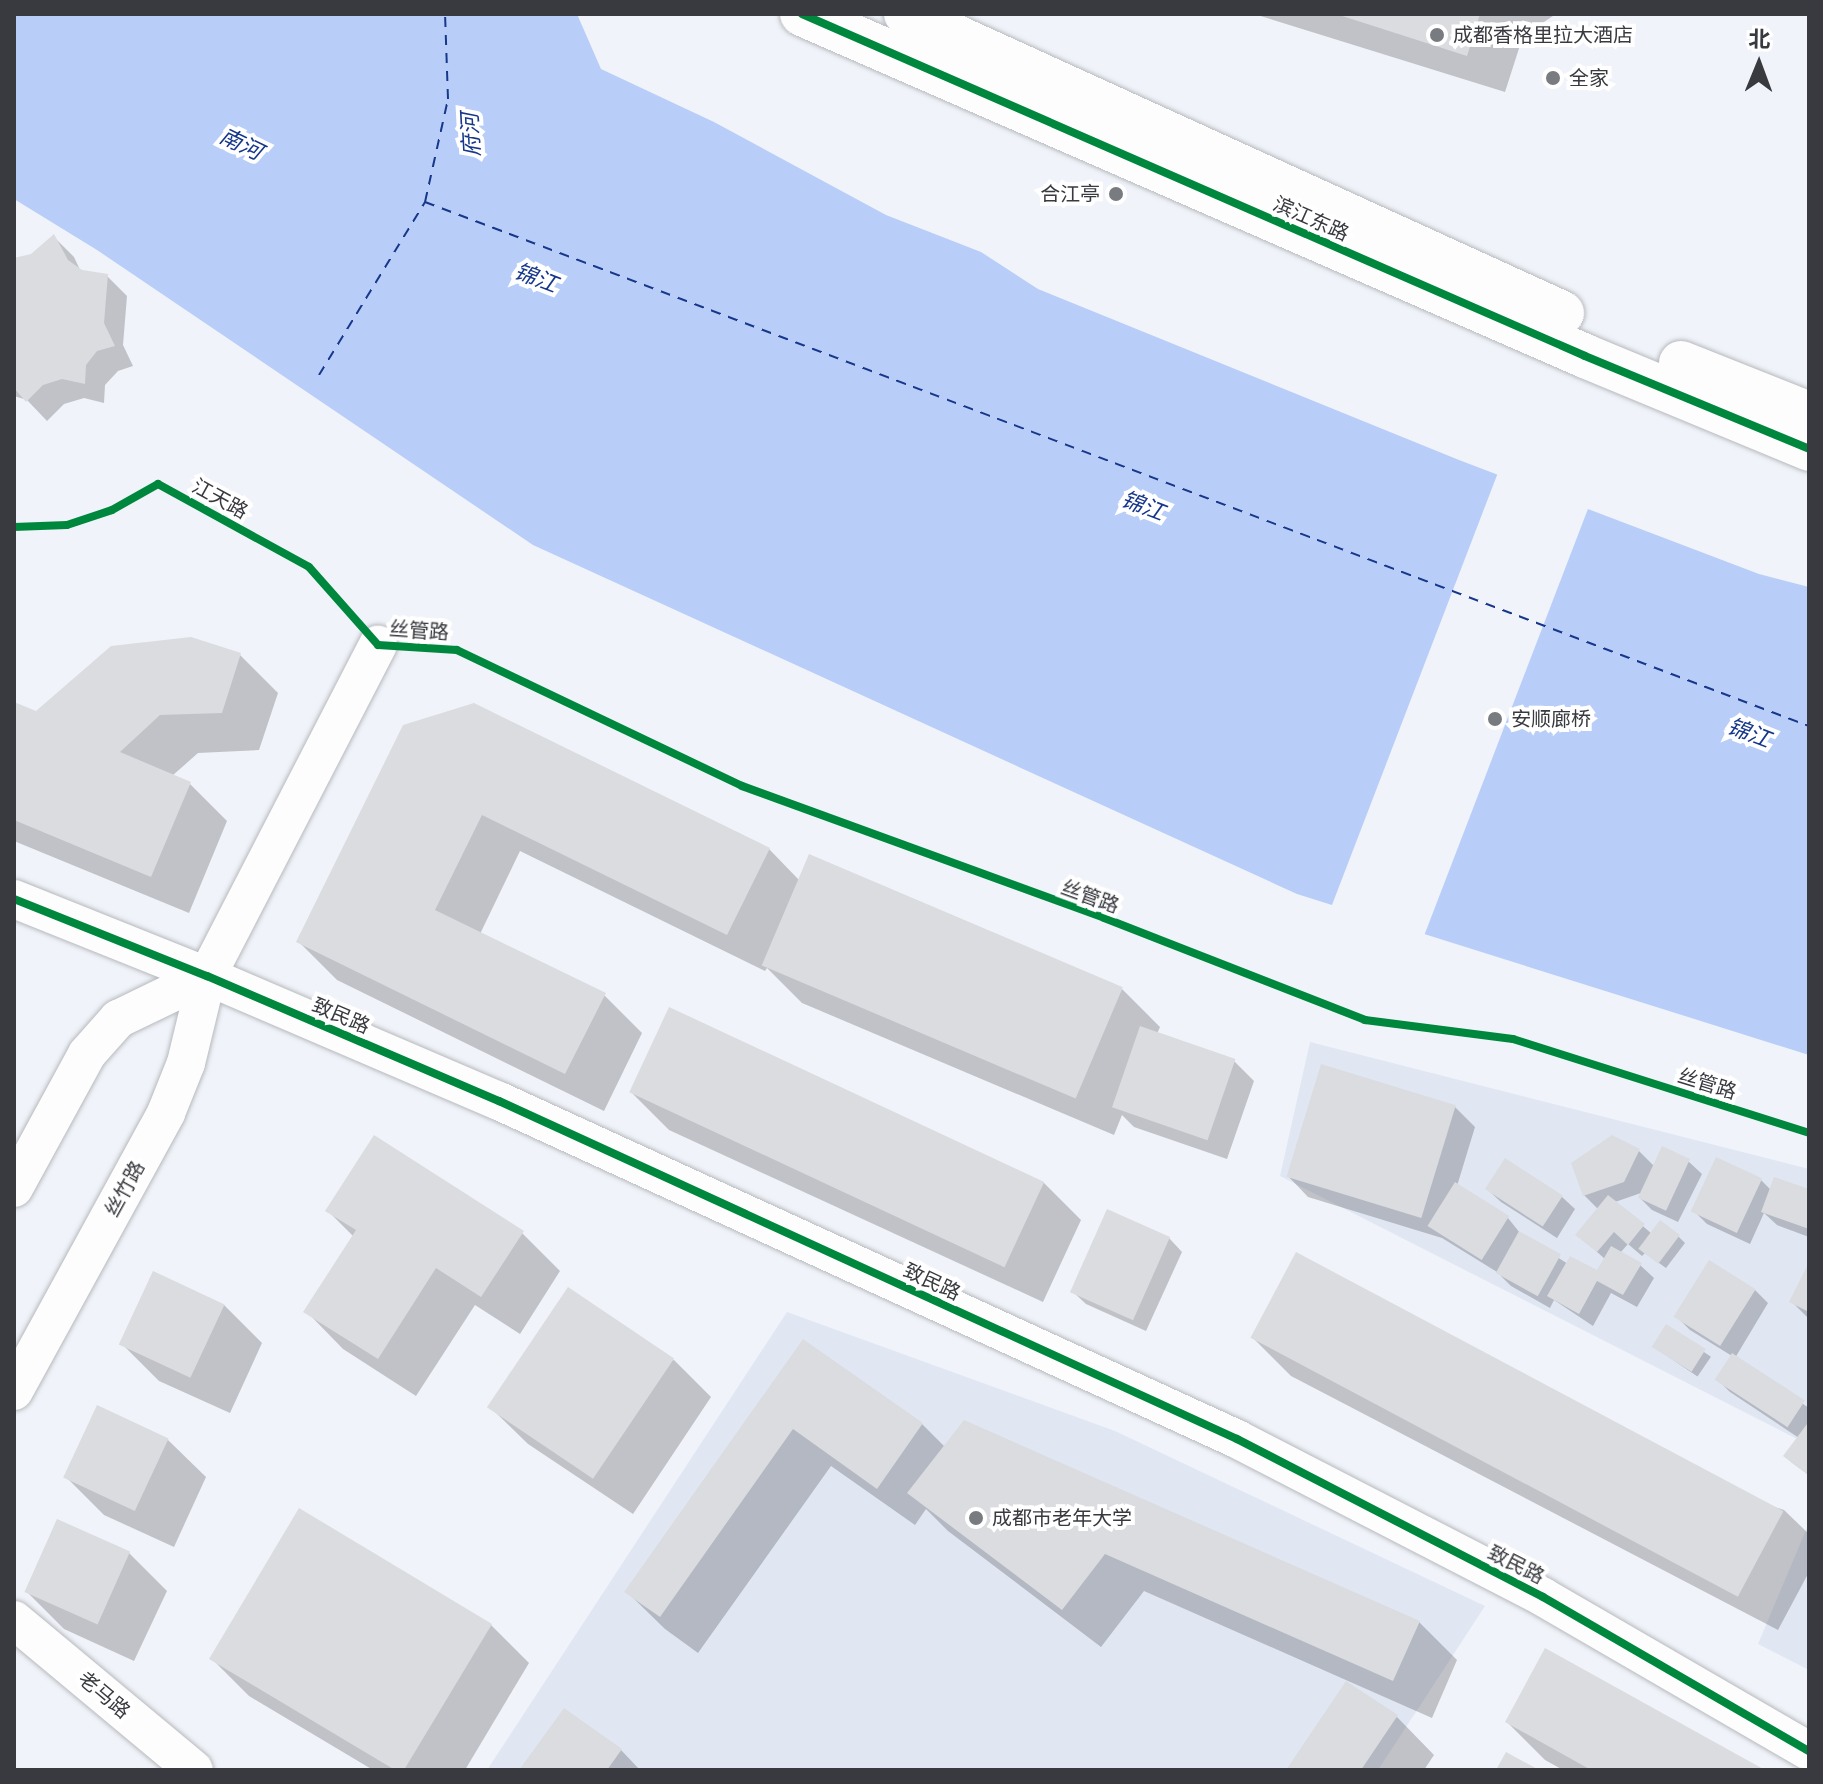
<!DOCTYPE html>
<html>
<head>
<meta charset="utf-8">
<style>
	body { margin:0 }
	#map { position:relative; width:1823px; height:1784px; overflow:hidden; background:#f0f3f9; font-family:Figtree,"Noto Sans SC",sans-serif }
	div>[style] { position:absolute }
	[style*='--x'] { left:calc(var(--x)*1px); top:calc(var(--y)*1px); width:calc(var(--w)*1px); rotate:calc(var(--a)*1deg) }
	.built>* { inset:0; background:#e0e7f3 }
	.water>* { inset:0; background:#b8cef9 }
	.pier>* { inset:0; background:#f0f3f9; transform-origin:0 0 }
	.shadow>* { inset:0; background:#0003; transform-origin:0 0 }
	.ferry>* { height:2px; margin-top:-1px; transform-origin:0; background:repeating-linear-gradient(90deg,#16378a 0 10px,transparent 0 18px) }
	.building>* { inset:0; background:#dadce0; transform-origin:0 0 }
	.roads { filter:drop-shadow(0 0 2px #b6b9bd) drop-shadow(0 0 2px #b6b9bd) }
	.street>* { height:38px; margin:-19px; padding:0 19px; transform-origin:19px; border-radius:19px; background:#fdfdfe }
	.secondary>* { height:44px; margin:-22px; padding:0 22px; transform-origin:22px; border-radius:22px; background:#fdfdfe }
	.cycleway>* { height:8px; margin:-4px; padding:0 4px; transform-origin:4px; border-radius:4px; background:#00873e }
	.dots>* { width:22px; height:22px; translate:-50% -50%; box-sizing:border-box; border:4px solid #fff; border-radius:50% }
	span { translate:-50% -50%; white-space:nowrap; text-align:center; line-height:1.15; -webkit-text-stroke:8px #fff; paint-order:stroke }
	.poi-label { font-size:20px; color:#383a3f }
	.left { translate:0 -50%; text-align:left }
	.right { translate:-100% -50%; text-align:right }
	.street-label { font-size:20px; color:#383a3f }
	.water-label { font-size:22px; color:#16378a; font-style:italic }
	.frame { position:absolute; inset:0; border:16px solid #383a3f; pointer-events:none }
	.north { position:absolute; left:1719px; top:24px; width:80px; height:80px; -webkit-text-stroke:6px #fff; paint-order:stroke; rotate:1deg; font-size:22px; font-weight:700; line-height:32px; text-align:center; color:#383a3f }
	.north::after { content:''; display:block; margin:auto; width:28px; height:36px; background:#383a3f; clip-path:polygon(50% 0,100% 100%,50% 72%,0 100%) }
</style>
</head>
<body>
<div id="map">
	<div class="built">
		<div style="clip-path:polygon(1310px 1042px,1809px 1169px,1809px 1445px,1280px 1176px)"></div>
		<div style="clip-path:polygon(787px 1312px,1115px 1431px,1485px 1606px,1378px 1770px,487px 1770px)"></div>
		<div style="clip-path:polygon(1809px 1523px,1809px 1670px,1758px 1644px)"></div>
	</div>
	<div class="water">
		<div style="clip-path:polygon(14px 14px,577px 14px,601px 69px,714px 122px,886px 215px,981px 252px,1038px 289px,1459px 460px,1759px 574px,1809px 587px,1809px 1055px,1297px 894px,533px 545px,97px 250px,14px 199px)"></div>
	</div>
	<div class="pier">
		<div style="left:1499px;top:470px;width:97px;height:469px;rotate:21deg"></div>
	</div>
	<div class="shadow">
		<div style="clip-path:polygon(1254px 14px,1556px 14px,1523px 36px,1505px 92px)"></div>
		<div style="clip-path:polygon(54px 237px,74px 257px,81px 272px,107px 276px,127px 296px,123px 345px,133px 366px,118px 371px,105px 385px,104px 403px,84px 398px,64px 404px,47px 421px,27px 400px,14px 396px,14px 260px,32px 256px)"></div>
		<div style="clip-path:polygon(240px 655px,278px 693px,259px 750px,198px 753px,172px 776px,189px 783px,227px 821px,189px 913px,14px 841px,14px 705px,36px 714px)"></div>
		<div style="clip-path:polygon(405px 727px,769px 849px,800px 881px,1122px 989px,1160px 1027px,1157px 1034px,1234px 1061px,1254px 1081px,1227px 1159px,1134px 1127px,1122px 1115px,1114px 1135px,802px 1003px,767px 968px,765px 971px,520px 851px,480px 934px,604px 995px,642px 1033px,604px 1111px,337px 980px,299px 942px)"></div>
		<div style="clip-path:polygon(631px 1092px,1043px 1182px,1081px 1220px,1043px 1302px,669px 1130px)"></div>
		<div style="clip-path:polygon(1455px 1107px,1475px 1127px,1457px 1186px,1508px 1218px,1520px 1233px,1568px 1264px,1598px 1273px,1605px 1259px,1578px 1235px,1599px 1210px,1584px 1195px,1639px 1151px,1654px 1166px,1688px 1161px,1702px 1174px,1678px 1222px,1652px 1210px,1639px 1197px,1641px 1193px,1615px 1202px,1652px 1234px,1679px 1237px,1685px 1243px,1666px 1268px,1645px 1253px,1642px 1256px,1628px 1244px,1620px 1253px,1640px 1265px,1654px 1278px,1637px 1307px,1611px 1293px,1593px 1326px,1554px 1300px,1550px 1308px,1511px 1286px,1497px 1272px,1442px 1238px,1308px 1197px,1288px 1176px)"></div>
		<div style="clip-path:polygon(1760px 1179px,1771px 1190px,1809px 1191px,1809px 1237px,1777px 1225px,1764px 1213px,1750px 1244px,1707px 1224px,1694px 1211px)"></div>
		<div style="clip-path:polygon(1487px 1189px,1561px 1196px,1575px 1209px,1557px 1238px,1501px 1202px)"></div>
		<div style="clip-path:polygon(328px 1211px,522px 1233px,560px 1271px,520px 1334px,475px 1305px,416px 1396px,343px 1349px,306px 1311px,354px 1237px)"></div>
		<div style="clip-path:polygon(1169px 1238px,1182px 1252px,1146px 1331px,1086px 1304px,1072px 1291px)"></div>
		<div style="clip-path:polygon(1809px 1267px,1809px 1319px,1792px 1302px)"></div>
		<div style="clip-path:polygon(1755px 1290px,1768px 1303px,1735px 1358px,1809px 1408px,1809px 1475px,1791px 1462px,1799px 1438px,1730px 1392px,1717px 1379px,1732px 1356px,1690px 1330px,1677px 1317px)"></div>
		<div style="clip-path:polygon(224px 1305px,262px 1343px,230px 1413px,159px 1381px,121px 1343px)"></div>
		<div style="left:1667px;top:1327px;width:53px;height:24px;rotate:34deg"></div>
		<div style="clip-path:polygon(1253px 1338px,1784px 1510px,1809px 1534px,1809px 1572px,1778px 1630px,1291px 1376px)"></div>
		<div style="clip-path:polygon(804px 1342px,922px 1424px,945px 1447px,1419px 1622px,1457px 1660px,1432px 1718px,1144px 1591px,1101px 1647px,948px 1531px,926px 1509px,915px 1525px,831px 1466px,698px 1653px,665px 1629px,627px 1592px)"></div>
		<div style="clip-path:polygon(674px 1360px,711px 1397px,633px 1514px,528px 1444px,490px 1407px)"></div>
		<div style="clip-path:polygon(168px 1440px,206px 1477px,174px 1547px,104px 1515px,66px 1477px)"></div>
		<div style="clip-path:polygon(129px 1553px,167px 1591px,134px 1661px,64px 1629px,26px 1591px)"></div>
		<div style="clip-path:polygon(491px 1625px,529px 1663px,465px 1770px,373px 1770px,249px 1696px,211px 1658px)"></div>
		<div style="clip-path:polygon(1397px 1717px,1434px 1755px,1424px 1770px,1288px 1770px)"></div>
		<div style="clip-path:polygon(1507px 1722px,1761px 1770px,1563px 1770px,1545px 1760px)"></div>
		<div style="clip-path:polygon(621px 1750px,640px 1770px,522px 1770px)"></div>
	</div>
	<div class="ferry">
		<div style="--x:425;--y:202;--w:1480;--a:20.74"></div>
		<div style="--x:319;--y:375;--w:203;--a:-58.5"></div>
		<div style="--x:425;--y:202;--w:106;--a:-77.4"></div>
		<div style="--x:448;--y:99;--w:85;--a:-92"></div>
	</div>
	<div class="building">
		<div style="clip-path:polygon(1336px 14px,1480px 14px,1467px 56px)"></div>
		<div style="clip-path:polygon(54px 234px,68px 260px,82px 270px,108px 274px,104px 323px,115px 346px,97px 351px,86px 365px,85px 384px,62px 379px,43px 385px,26px 402px,14px 388px,14px 258px,31px 254px)"></div>
		<div style="clip-path:polygon(191px 637px,241px 653px,222px 713px,160px 715px,120px 752px,191px 782px,151px 877px,14px 820px,14px 702px,36px 711px,111px 646px)"></div>
		<div style="clip-path:polygon(474px 703px,770px 848px,727px 935px,482px 815px,435px 910px,606px 993px,565px 1074px,296px 942px,403px 725px)"></div>
		<div style="left:809px;top:854px;width:341px;height:121px;rotate:23deg"></div>
		<div style="left:669px;top:1007px;width:414px;height:94px;rotate:25deg"></div>
		<div style="left:1140px;top:1026px;width:101px;height:86px;rotate:19deg"></div>
		<div style="left:1321px;top:1064px;width:141px;height:118px;rotate:17deg"></div>
		<div style="clip-path:polygon(374px 1135px,524px 1231px,481px 1297px,436px 1268px,378px 1359px,303px 1312px,356px 1230px,325px 1211px)"></div>
		<div style="clip-path:polygon(1612px 1135px,1640px 1149px,1624px 1182px,1583px 1196px,1571px 1163px)"></div>
		<div style="left:1662px;top:1146px;width:31px;height:57px;rotate:25deg"></div>
		<div style="left:1716px;top:1157px;width:51px;height:60px;rotate:25deg"></div>
		<div style="left:1505px;top:1158px;width:69px;height:37px;rotate:33deg"></div>
		<div style="clip-path:polygon(1774px 1177px,1809px 1189px,1809px 1229px,1761px 1212px)"></div>
		<div style="left:1455px;top:1182px;width:64px;height:52px;rotate:32deg"></div>
		<div style="clip-path:polygon(1608px 1195px,1645px 1224px,1628px 1245px,1614px 1232px,1597px 1252px,1575px 1235px)"></div>
		<div style="left:1107px;top:1209px;width:69px;height:91px;rotate:24deg"></div>
		<div style="left:1660px;top:1220px;width:25px;height:36px;rotate:37deg"></div>
		<div style="left:1519px;top:1231px;width:48px;height:48px;rotate:29deg"></div>
		<div style="clip-path:polygon(1611px 1246px,1642px 1263px,1623px 1295px,1597px 1281px,1579px 1314px,1547px 1296px,1570px 1256px,1597px 1270px)"></div>
		<div style="left:1296px;top:1252px;width:552px;height:97px;rotate:28deg"></div>
		<div style="left:1709px;top:1260px;width:55px;height:67px;rotate:32deg"></div>
		<div style="clip-path:polygon(1809px 1262px,1809px 1312px,1789px 1302px)"></div>
		<div style="left:153px;top:1271px;width:79px;height:81px;rotate:25deg"></div>
		<div style="left:568px;top:1287px;width:128px;height:145px;rotate:34deg"></div>
		<div style="left:1666px;top:1324px;width:47px;height:27px;rotate:32deg"></div>
		<div style="clip-path:polygon(803px 1339px,923px 1423px,877px 1489px,793px 1429px,660px 1617px,624px 1592px)"></div>
		<div style="left:1732px;top:1353px;width:87px;height:32px;rotate:33deg"></div>
		<div style="left:97px;top:1405px;width:79px;height:80px;rotate:25deg"></div>
		<div style="clip-path:polygon(964px 1420px,1420px 1621px,1393px 1681px,1105px 1554px,1062px 1610px,907px 1493px)"></div>
		<div style="clip-path:polygon(1807px 1424px,1809px 1425px,1808px 1475px,1783px 1456px)"></div>
		<div style="clip-path:polygon(299px 1508px,492px 1624px,404px 1770px,395px 1770px,209px 1659px)"></div>
		<div style="left:57px;top:1519px;width:80px;height:80px;rotate:24deg"></div>
		<div style="clip-path:polygon(1545px 1648px,1765px 1770px,1591px 1770px,1505px 1722px)"></div>
		<div style="clip-path:polygon(1346px 1681px,1398px 1715px,1361px 1770px,1286px 1770px)"></div>
		<div style="clip-path:polygon(564px 1708px,622px 1749px,607px 1770px,519px 1770px)"></div>
		<div style="clip-path:polygon(1506px 1752px,1539px 1770px,1496px 1770px)"></div>
	</div>
	<div class="roads">
		<div class="street">
			<div style="--x:14;--y:899;--w:208;--a:21.8"></div>
			<div style="--x:207;--y:976;--w:318;--a:23.2"></div>
			<div style="--x:499;--y:1101;--w:812;--a:24.61"></div>
			<div style="--x:1237;--y:1439;--w:344;--a:27.3"></div>
			<div style="--x:1543;--y:1597;--w:307;--a:30.1"></div>
			<div style="--x:14;--y:1188;--w:153;--a:-61.4"></div>
			<div style="--x:87;--y:1054;--w:47;--a:-48.5"></div>
			<div style="--x:118;--y:1019;--w:99;--a:-25.8"></div>
			<div style="--x:14;--y:1391;--w:317;--a:-61.3"></div>
			<div style="--x:166;--y:1113;--w:54;--a:-68.2"></div>
			<div style="--x:186;--y:1063;--w:89;--a:-76.4"></div>
			<div style="--x:207;--y:976;--w:373;--a:-62.7"></div>
			<div style="--x:14;--y:1620;--w:234;--a:39.8"></div>
		</div>
		<div class="secondary">
			<div style="--x:802;--y:14;--w:854;--a:23.59"></div>
			<div style="--x:1585;--y:356;--w:243;--a:22.5"></div>
			<div style="--x:906;--y:14;--w:721;--a:24.5"></div>
			<div style="--x:1681;--y:363;--w:138;--a:21.7"></div>
		</div>
	</div>
	<div class="cycleway">
		<div style="--x:802;--y:14;--w:854;--a:23.59"></div>
		<div style="--x:1585;--y:356;--w:243;--a:22.5"></div>
		<div style="--x:14;--y:527;--w:53;--a:-2.2"></div>
		<div style="--x:67;--y:525;--w:47;--a:-18.4"></div>
		<div style="--x:112;--y:510;--w:53;--a:-29.5"></div>
		<div style="--x:158;--y:484;--w:172;--a:28.8"></div>
		<div style="--x:309;--y:567;--w:104;--a:48.5"></div>
		<div style="--x:378;--y:645;--w:79;--a:3.6"></div>
		<div style="--x:457;--y:650;--w:316;--a:25.5"></div>
		<div style="--x:742;--y:786;--w:385;--a:20"></div>
		<div style="--x:1104;--y:918;--w:280;--a:21.3"></div>
		<div style="--x:1365;--y:1020;--w:149;--a:7.3"></div>
		<div style="--x:1513;--y:1039;--w:311;--a:17.6"></div>
		<div style="--x:14;--y:899;--w:208;--a:21.8"></div>
		<div style="--x:207;--y:976;--w:318;--a:23.2"></div>
		<div style="--x:499;--y:1101;--w:812;--a:24.61"></div>
		<div style="--x:1237;--y:1439;--w:344;--a:27.3"></div>
		<div style="--x:1543;--y:1597;--w:307;--a:30.1"></div>
	</div>
	<div class="dots">
		<div style="left:1437px;top:35px;background:#787b80"></div>
		<div style="left:1553px;top:78px;background:#787b80"></div>
		<div style="left:1116px;top:194px;background:#787b80"></div>
		<div style="left:1495px;top:719px;background:#787b80"></div>
		<div style="left:976px;top:1518px;background:#787b80"></div>
	</div>
	<div class="poi-label">
		<span class="left" style="left:1453px;top:35px">成都香格里拉大酒店</span>
		<span class="left" style="left:1569px;top:78px">全家</span>
		<span class="right" style="left:1100px;top:194px">合江亭</span>
		<span class="left" style="left:1511px;top:719px">安顺廊桥</span>
		<span class="left" style="left:992px;top:1518px">成都市老年大学</span>
	</div>
	<div class="street-label">
		<span style="left:1311px;top:219px;rotate:24deg">滨江东路</span>
		<span style="left:220px;top:499px;rotate:29deg">江天路</span>
		<span style="left:419px;top:631px;rotate:4deg">丝管路</span>
		<span style="left:1090px;top:897px;rotate:20deg">丝管路</span>
		<span style="left:341px;top:1016px;rotate:23deg">致民路</span>
		<span style="left:1707px;top:1084px;rotate:17deg">丝管路</span>
		<span style="left:125px;top:1189px;rotate:-61deg">丝竹路</span>
		<span style="left:932px;top:1282px;rotate:25deg">致民路</span>
		<span style="left:1516px;top:1565px;rotate:27deg">致民路</span>
		<span style="left:104px;top:1695px;rotate:40deg">老马路</span>
	</div>
	<div class="water-label">
		<span style="left:471px;top:135px;rotate:-93deg">府河</span>
		<span style="left:241px;top:144px;rotate:26deg">南河</span>
		<span style="left:536px;top:278px;rotate:21deg">锦江</span>
		<span style="left:1143px;top:506px;rotate:21deg">锦江</span>
		<span style="left:1749px;top:733px;rotate:21deg">锦江</span>
	</div>
	<div class="frame"></div>
	<div class="north">北</div>
</div>
</body>
</html>
